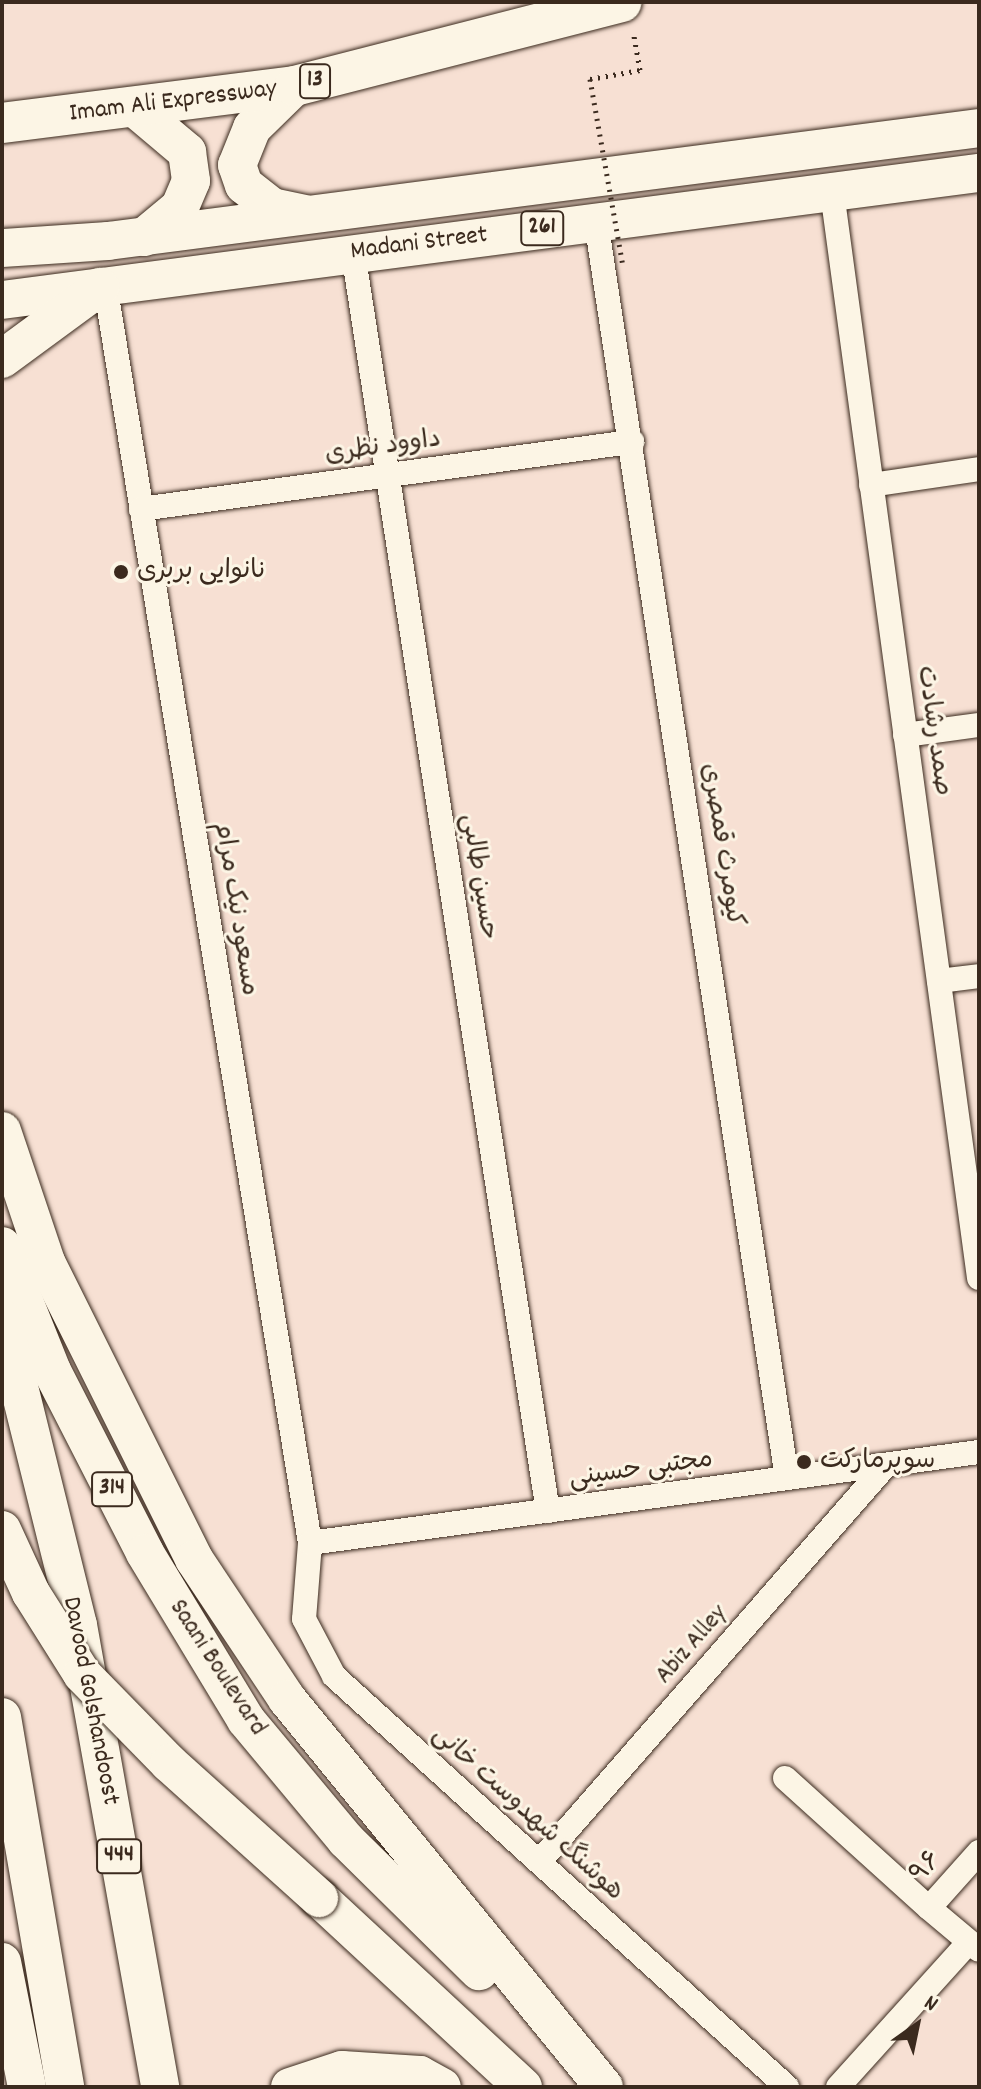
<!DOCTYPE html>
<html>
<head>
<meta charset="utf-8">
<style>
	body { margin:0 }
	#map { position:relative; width:981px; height:2089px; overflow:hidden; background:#f7e0d3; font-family:Dekko,"Playpen Sans Arabic",sans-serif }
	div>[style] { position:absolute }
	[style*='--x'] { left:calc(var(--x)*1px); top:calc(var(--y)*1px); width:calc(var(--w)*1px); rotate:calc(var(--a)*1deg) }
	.path>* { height:5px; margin-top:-2.5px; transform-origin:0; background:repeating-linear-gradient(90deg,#3b2a1e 0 2px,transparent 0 8px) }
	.roads { filter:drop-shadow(0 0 2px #3b2a1e) drop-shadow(0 0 2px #3b2a1e) }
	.minor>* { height:24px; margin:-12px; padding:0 12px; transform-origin:12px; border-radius:12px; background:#fcf5e5 }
	.primary>* { height:38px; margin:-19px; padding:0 19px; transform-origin:19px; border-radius:19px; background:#fcf5e5 }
	.trunk>* { height:40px; margin:-20px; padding:0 20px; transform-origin:20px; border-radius:20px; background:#fcf5e5 }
	.path-bridge>* { height:5px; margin-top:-2.5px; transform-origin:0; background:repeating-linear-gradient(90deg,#3b2a1e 0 2px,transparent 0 8px) }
	.bridges { filter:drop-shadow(0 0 2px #3b2a1e) drop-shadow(0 0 2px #3b2a1e) }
	.primary-bridge>* { height:38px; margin:-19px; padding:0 19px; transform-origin:19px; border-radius:19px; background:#fcf5e5 }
	.dots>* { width:22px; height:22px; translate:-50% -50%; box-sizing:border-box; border:4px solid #fcf5e5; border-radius:50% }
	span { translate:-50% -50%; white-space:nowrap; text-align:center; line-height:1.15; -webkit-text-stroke:6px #fcf5e5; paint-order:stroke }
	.shield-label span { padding:2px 6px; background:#fcf5e5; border:2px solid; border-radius:6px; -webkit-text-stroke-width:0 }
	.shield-label { font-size:24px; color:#3b2a1e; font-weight:700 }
	.street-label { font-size:26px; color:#3b2a1e }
	.poi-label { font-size:26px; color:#3b2a1e }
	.left { translate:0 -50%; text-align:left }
	.frame { position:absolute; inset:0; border:4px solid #3b2a1e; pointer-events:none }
	.north { position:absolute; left:877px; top:1985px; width:80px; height:80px; -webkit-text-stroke:6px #fcf5e5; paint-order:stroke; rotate:33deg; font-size:22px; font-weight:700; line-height:32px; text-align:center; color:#3b2a1e }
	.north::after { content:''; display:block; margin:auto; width:28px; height:36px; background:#3b2a1e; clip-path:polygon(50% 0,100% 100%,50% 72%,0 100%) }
</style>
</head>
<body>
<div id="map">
	<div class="path">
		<div style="--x:590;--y:79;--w:51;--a:-10.2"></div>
		<div style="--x:640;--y:70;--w:36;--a:-100"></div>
	</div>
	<div class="roads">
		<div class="minor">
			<div style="--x:832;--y:192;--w:1096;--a:82.29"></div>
			<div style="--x:596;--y:221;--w:1271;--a:81.36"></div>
			<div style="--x:353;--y:252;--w:1274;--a:81.2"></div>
			<div style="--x:105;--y:284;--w:1276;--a:80.75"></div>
			<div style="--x:310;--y:1543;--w:76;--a:94.5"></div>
			<div style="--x:304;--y:1619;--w:64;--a:62.2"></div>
			<div style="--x:334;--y:1676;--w:612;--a:42.22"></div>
			<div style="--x:871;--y:485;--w:109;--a:-8.4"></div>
			<div style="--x:141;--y:509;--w:496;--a:-7.8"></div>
			<div style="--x:905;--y:735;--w:75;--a:-7.7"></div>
			<div style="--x:939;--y:981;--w:40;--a:-7.1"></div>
			<div style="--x:310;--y:1543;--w:675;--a:-7.75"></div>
			<div style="--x:785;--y:1778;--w:194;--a:42.1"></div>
			<div style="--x:979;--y:1852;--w:75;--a:131.8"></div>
			<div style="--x:929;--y:1908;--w:65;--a:40"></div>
			<div style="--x:539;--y:1862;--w:527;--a:-48.84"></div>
			<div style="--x:838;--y:2087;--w:195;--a:-47.9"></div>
		</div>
		<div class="primary">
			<div style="--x:295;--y:86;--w:60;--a:135.7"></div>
			<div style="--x:252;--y:128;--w:40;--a:112"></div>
			<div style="--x:237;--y:165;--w:21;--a:71"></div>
			<div style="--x:244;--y:185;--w:36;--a:38"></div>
			<div style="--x:272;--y:207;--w:34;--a:12"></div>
			<div style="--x:136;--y:109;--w:67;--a:40.1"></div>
			<div style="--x:187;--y:152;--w:29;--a:82"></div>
			<div style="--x:191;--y:181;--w:28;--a:113"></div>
			<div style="--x:180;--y:207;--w:47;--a:140.2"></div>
			<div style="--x:2;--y:248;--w:106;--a:-3.8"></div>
			<div style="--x:108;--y:241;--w:878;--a:-7.39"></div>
			<div style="--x:2;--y:300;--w:985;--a:-7.41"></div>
			<div style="--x:2;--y:359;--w:122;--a:-36.3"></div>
			<div style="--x:2;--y:1131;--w:138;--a:71.4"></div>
			<div style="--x:46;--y:1262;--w:332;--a:63.5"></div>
			<div style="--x:194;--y:1559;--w:168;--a:56.4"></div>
			<div style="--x:287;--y:1699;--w:501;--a:50.75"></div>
			<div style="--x:2;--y:1246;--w:135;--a:68.2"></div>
			<div style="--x:52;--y:1371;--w:204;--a:62.9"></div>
			<div style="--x:145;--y:1553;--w:195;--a:58.8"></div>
			<div style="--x:246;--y:1720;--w:156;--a:50.2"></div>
			<div style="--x:346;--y:1840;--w:187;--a:44.6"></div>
			<div style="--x:2;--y:1318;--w:316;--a:76.1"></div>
			<div style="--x:78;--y:1625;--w:469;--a:79.9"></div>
			<div style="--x:2;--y:1717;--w:375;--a:80.3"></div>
			<div style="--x:319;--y:1898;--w:278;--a:42.8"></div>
			<div style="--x:2;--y:1962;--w:127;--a:78.7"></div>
			<div style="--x:290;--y:2087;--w:55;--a:-18.1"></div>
			<div style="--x:342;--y:2070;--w:78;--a:3.7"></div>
			<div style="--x:420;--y:2075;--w:25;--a:29"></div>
		</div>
		<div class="trunk">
			<div style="--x:2;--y:123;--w:295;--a:-7.2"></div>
			<div style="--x:295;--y:86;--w:337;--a:-14.4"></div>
		</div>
	</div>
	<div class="path-bridge">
		<div style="--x:590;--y:79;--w:190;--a:80"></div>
	</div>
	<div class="bridges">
		<div class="primary-bridge">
			<div style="--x:2;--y:1530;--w:69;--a:65.3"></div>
			<div style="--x:31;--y:1593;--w:96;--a:57.8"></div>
			<div style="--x:82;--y:1674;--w:124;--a:45.7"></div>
			<div style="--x:169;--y:1763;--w:202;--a:42"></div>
		</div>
	</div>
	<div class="dots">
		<div style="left:121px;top:572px;background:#3b2a1e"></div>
		<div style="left:804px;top:1462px;background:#3b2a1e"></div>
	</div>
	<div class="shield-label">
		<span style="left:315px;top:81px">13</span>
		<span style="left:542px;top:228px">261</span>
		<span style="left:112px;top:1489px">314</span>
		<span style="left:119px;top:1856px">444</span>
	</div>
	<div class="street-label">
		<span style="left:173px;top:102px;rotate:-7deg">Imam Ali Expressway</span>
		<span style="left:419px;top:244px;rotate:-7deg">Madani Street</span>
		<span style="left:383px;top:448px;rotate:-8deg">داوود نظری</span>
		<span style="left:933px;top:731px;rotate:82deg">صمد رشادت</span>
		<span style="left:721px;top:845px;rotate:81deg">کیومرث قمصری</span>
		<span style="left:478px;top:877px;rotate:81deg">حسین طالبی</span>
		<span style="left:235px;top:909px;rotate:81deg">مسعود نیک مرام</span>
		<span style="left:641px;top:1470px;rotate:-8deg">مجتبی حسینی</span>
		<span style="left:692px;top:1645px;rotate:-49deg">Abiz Alley</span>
		<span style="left:217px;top:1668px;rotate:57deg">Saani Boulevard</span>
		<span style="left:90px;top:1701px;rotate:79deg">Davood Golshandoost</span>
		<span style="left:527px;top:1814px;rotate:42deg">هوشنگ شهدوست خانی</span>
		<span style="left:927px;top:1868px;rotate:-48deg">۹۶</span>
	</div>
	<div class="poi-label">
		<span class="left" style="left:137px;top:572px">نانوایی بربری</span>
		<span class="left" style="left:820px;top:1462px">سوپرمارکت</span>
	</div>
	<div class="frame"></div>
	<div class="north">N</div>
</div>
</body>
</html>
